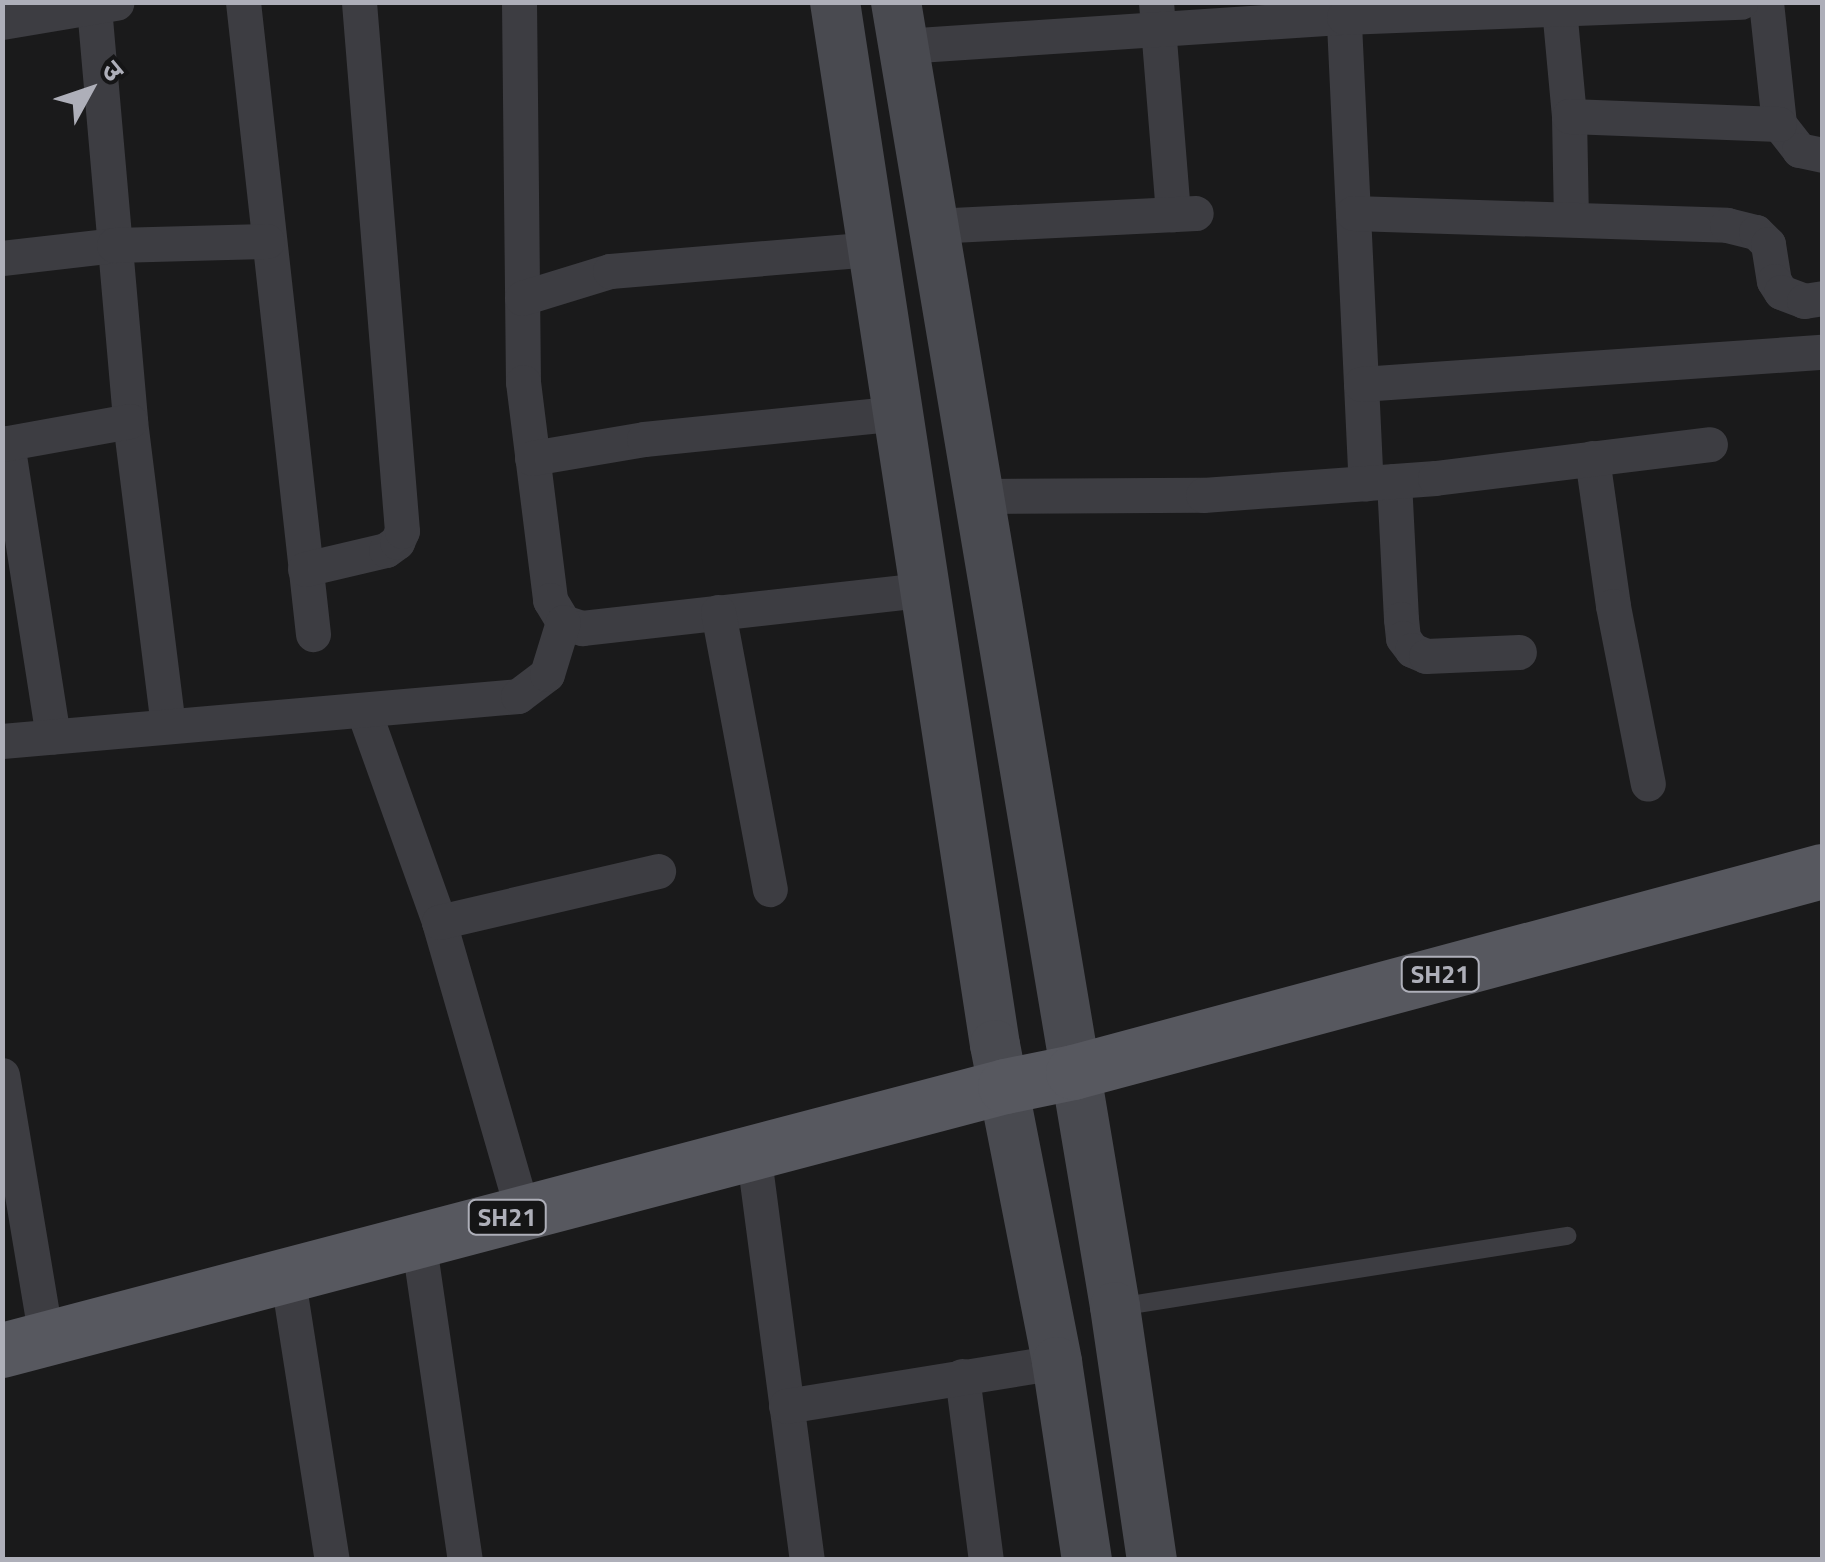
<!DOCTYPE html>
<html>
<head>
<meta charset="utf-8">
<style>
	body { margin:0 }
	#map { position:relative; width:1825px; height:1562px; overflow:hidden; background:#1a1a1b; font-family:"Titillium Web","Noto Sans Devanagari",sans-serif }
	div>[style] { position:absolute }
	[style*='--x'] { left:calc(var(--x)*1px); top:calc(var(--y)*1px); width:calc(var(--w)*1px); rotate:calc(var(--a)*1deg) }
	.lane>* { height:18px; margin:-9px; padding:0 9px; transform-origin:9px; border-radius:9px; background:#3d3d42 }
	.street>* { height:35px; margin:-17.5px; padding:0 17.5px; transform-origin:17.5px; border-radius:17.5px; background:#3d3d42 }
	.secondary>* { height:50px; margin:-25px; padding:0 25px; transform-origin:25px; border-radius:25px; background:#494a50 }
	.primary>* { height:55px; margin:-27.5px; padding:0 27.5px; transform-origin:27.5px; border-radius:27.5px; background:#57585f }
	span { translate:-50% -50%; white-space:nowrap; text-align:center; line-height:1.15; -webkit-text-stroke:8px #151516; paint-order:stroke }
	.shield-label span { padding:2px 8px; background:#151516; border:2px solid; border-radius:8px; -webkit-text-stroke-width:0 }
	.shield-label { font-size:25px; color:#aeafb9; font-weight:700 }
	.frame { position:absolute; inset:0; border:5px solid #aeafb9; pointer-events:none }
	.north { position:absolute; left:40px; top:40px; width:100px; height:100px; -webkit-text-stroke:8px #151516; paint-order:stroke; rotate:50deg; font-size:28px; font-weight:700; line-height:40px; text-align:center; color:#aeafb9 }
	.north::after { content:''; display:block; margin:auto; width:35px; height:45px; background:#aeafb9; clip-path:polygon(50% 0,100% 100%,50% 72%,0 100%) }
</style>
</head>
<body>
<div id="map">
	<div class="lane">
		<div style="--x:1118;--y:1307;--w:455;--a:-9"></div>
	</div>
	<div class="street">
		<div style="--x:243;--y:2;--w:636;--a:83.68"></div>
		<div style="--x:519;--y:2;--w:380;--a:89.4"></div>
		<div style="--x:523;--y:382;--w:220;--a:82.9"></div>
		<div style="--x:550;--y:600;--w:26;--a:59"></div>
		<div style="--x:563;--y:622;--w:20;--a:18"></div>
		<div style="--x:582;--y:628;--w:347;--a:-6.4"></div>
		<div style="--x:1156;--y:2;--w:213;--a:85.4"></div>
		<div style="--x:1343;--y:2;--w:482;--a:87.3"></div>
		<div style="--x:1766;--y:2;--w:123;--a:83.9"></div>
		<div style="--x:1779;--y:124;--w:33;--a:52"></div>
		<div style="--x:1799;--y:150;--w:24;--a:12"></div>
		<div style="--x:94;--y:7;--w:416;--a:85"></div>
		<div style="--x:130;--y:421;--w:307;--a:82.9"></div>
		<div style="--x:1559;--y:8;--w:108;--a:84.7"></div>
		<div style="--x:1569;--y:116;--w:103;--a:88.9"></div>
		<div style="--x:2;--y:22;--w:116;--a:-9.5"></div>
		<div style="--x:903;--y:46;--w:442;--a:-3.8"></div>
		<div style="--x:1344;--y:17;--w:397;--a:-2.2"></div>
		<div style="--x:1569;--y:116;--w:210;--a:2.2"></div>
		<div style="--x:1353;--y:213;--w:374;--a:1.8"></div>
		<div style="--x:1727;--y:225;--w:30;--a:14"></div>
		<div style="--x:1756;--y:232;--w:17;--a:45"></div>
		<div style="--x:1768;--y:244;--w:37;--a:81"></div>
		<div style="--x:1774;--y:281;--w:13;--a:58"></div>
		<div style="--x:1781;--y:292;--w:25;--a:21"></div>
		<div style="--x:1804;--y:301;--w:18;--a:-9"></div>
		<div style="--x:932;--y:226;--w:264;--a:-2.8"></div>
		<div style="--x:2;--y:258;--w:113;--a:-6.6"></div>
		<div style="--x:114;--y:245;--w:153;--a:-1.5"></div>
		<div style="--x:522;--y:298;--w:92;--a:-17.1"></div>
		<div style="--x:610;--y:271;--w:265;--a:-4.8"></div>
		<div style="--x:1361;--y:384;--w:462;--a:-4"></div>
		<div style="--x:7;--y:443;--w:297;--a:81.1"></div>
		<div style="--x:2;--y:444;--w:130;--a:-10.2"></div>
		<div style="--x:532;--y:458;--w:114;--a:-9.6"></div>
		<div style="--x:644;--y:439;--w:257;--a:-5.8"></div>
		<div style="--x:1592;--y:458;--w:149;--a:81.9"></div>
		<div style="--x:1613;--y:606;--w:181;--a:78.9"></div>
		<div style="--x:1394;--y:481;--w:138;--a:87.1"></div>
		<div style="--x:1401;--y:619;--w:19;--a:84"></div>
		<div style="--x:1403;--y:638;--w:15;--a:53"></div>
		<div style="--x:1412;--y:650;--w:15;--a:23"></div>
		<div style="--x:1426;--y:656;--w:93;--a:-2.5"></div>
		<div style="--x:977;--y:496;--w:226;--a:-0.3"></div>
		<div style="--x:1203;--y:495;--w:233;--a:-4.2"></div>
		<div style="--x:1435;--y:478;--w:277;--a:-7"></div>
		<div style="--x:305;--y:569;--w:83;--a:-13.2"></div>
		<div style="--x:386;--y:550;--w:14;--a:-36"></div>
		<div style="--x:397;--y:542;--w:12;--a:-66"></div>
		<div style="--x:402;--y:531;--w:531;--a:-94.65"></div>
		<div style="--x:718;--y:612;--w:282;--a:79.4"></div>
		<div style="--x:364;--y:712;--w:223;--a:70.3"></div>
		<div style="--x:439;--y:922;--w:303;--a:73.9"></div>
		<div style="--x:2;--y:741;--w:518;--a:-4.98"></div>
		<div style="--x:518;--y:696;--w:36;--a:-37"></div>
		<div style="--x:547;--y:674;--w:54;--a:-72.9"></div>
		<div style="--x:439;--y:922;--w:225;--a:-13.1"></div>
		<div style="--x:2;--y:1075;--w:267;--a:80.5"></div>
		<div style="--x:753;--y:1151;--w:413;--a:82.5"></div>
		<div style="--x:418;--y:1239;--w:324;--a:81.7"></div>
		<div style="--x:287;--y:1274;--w:290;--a:81.1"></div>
		<div style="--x:962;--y:1376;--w:186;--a:82.6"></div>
		<div style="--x:786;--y:1406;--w:275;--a:-9.2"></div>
	</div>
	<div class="secondary">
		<div style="--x:835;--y:2;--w:1055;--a:81.28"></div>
		<div style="--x:995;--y:1045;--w:323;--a:78.9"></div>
		<div style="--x:1057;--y:1362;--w:200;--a:81.4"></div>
		<div style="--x:896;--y:2;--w:1323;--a:80.47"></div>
		<div style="--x:1115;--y:1307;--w:256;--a:81.7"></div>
	</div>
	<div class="primary">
		<div style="--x:2;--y:1350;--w:1037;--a:-14.75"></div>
		<div style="--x:1005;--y:1086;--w:69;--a:-11.6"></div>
		<div style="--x:1073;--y:1072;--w:776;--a:-15.02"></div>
	</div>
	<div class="shield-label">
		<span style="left:1440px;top:974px">SH21</span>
		<span style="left:507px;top:1217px">SH21</span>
	</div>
	<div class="frame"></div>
	<div class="north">उ</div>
</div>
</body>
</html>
